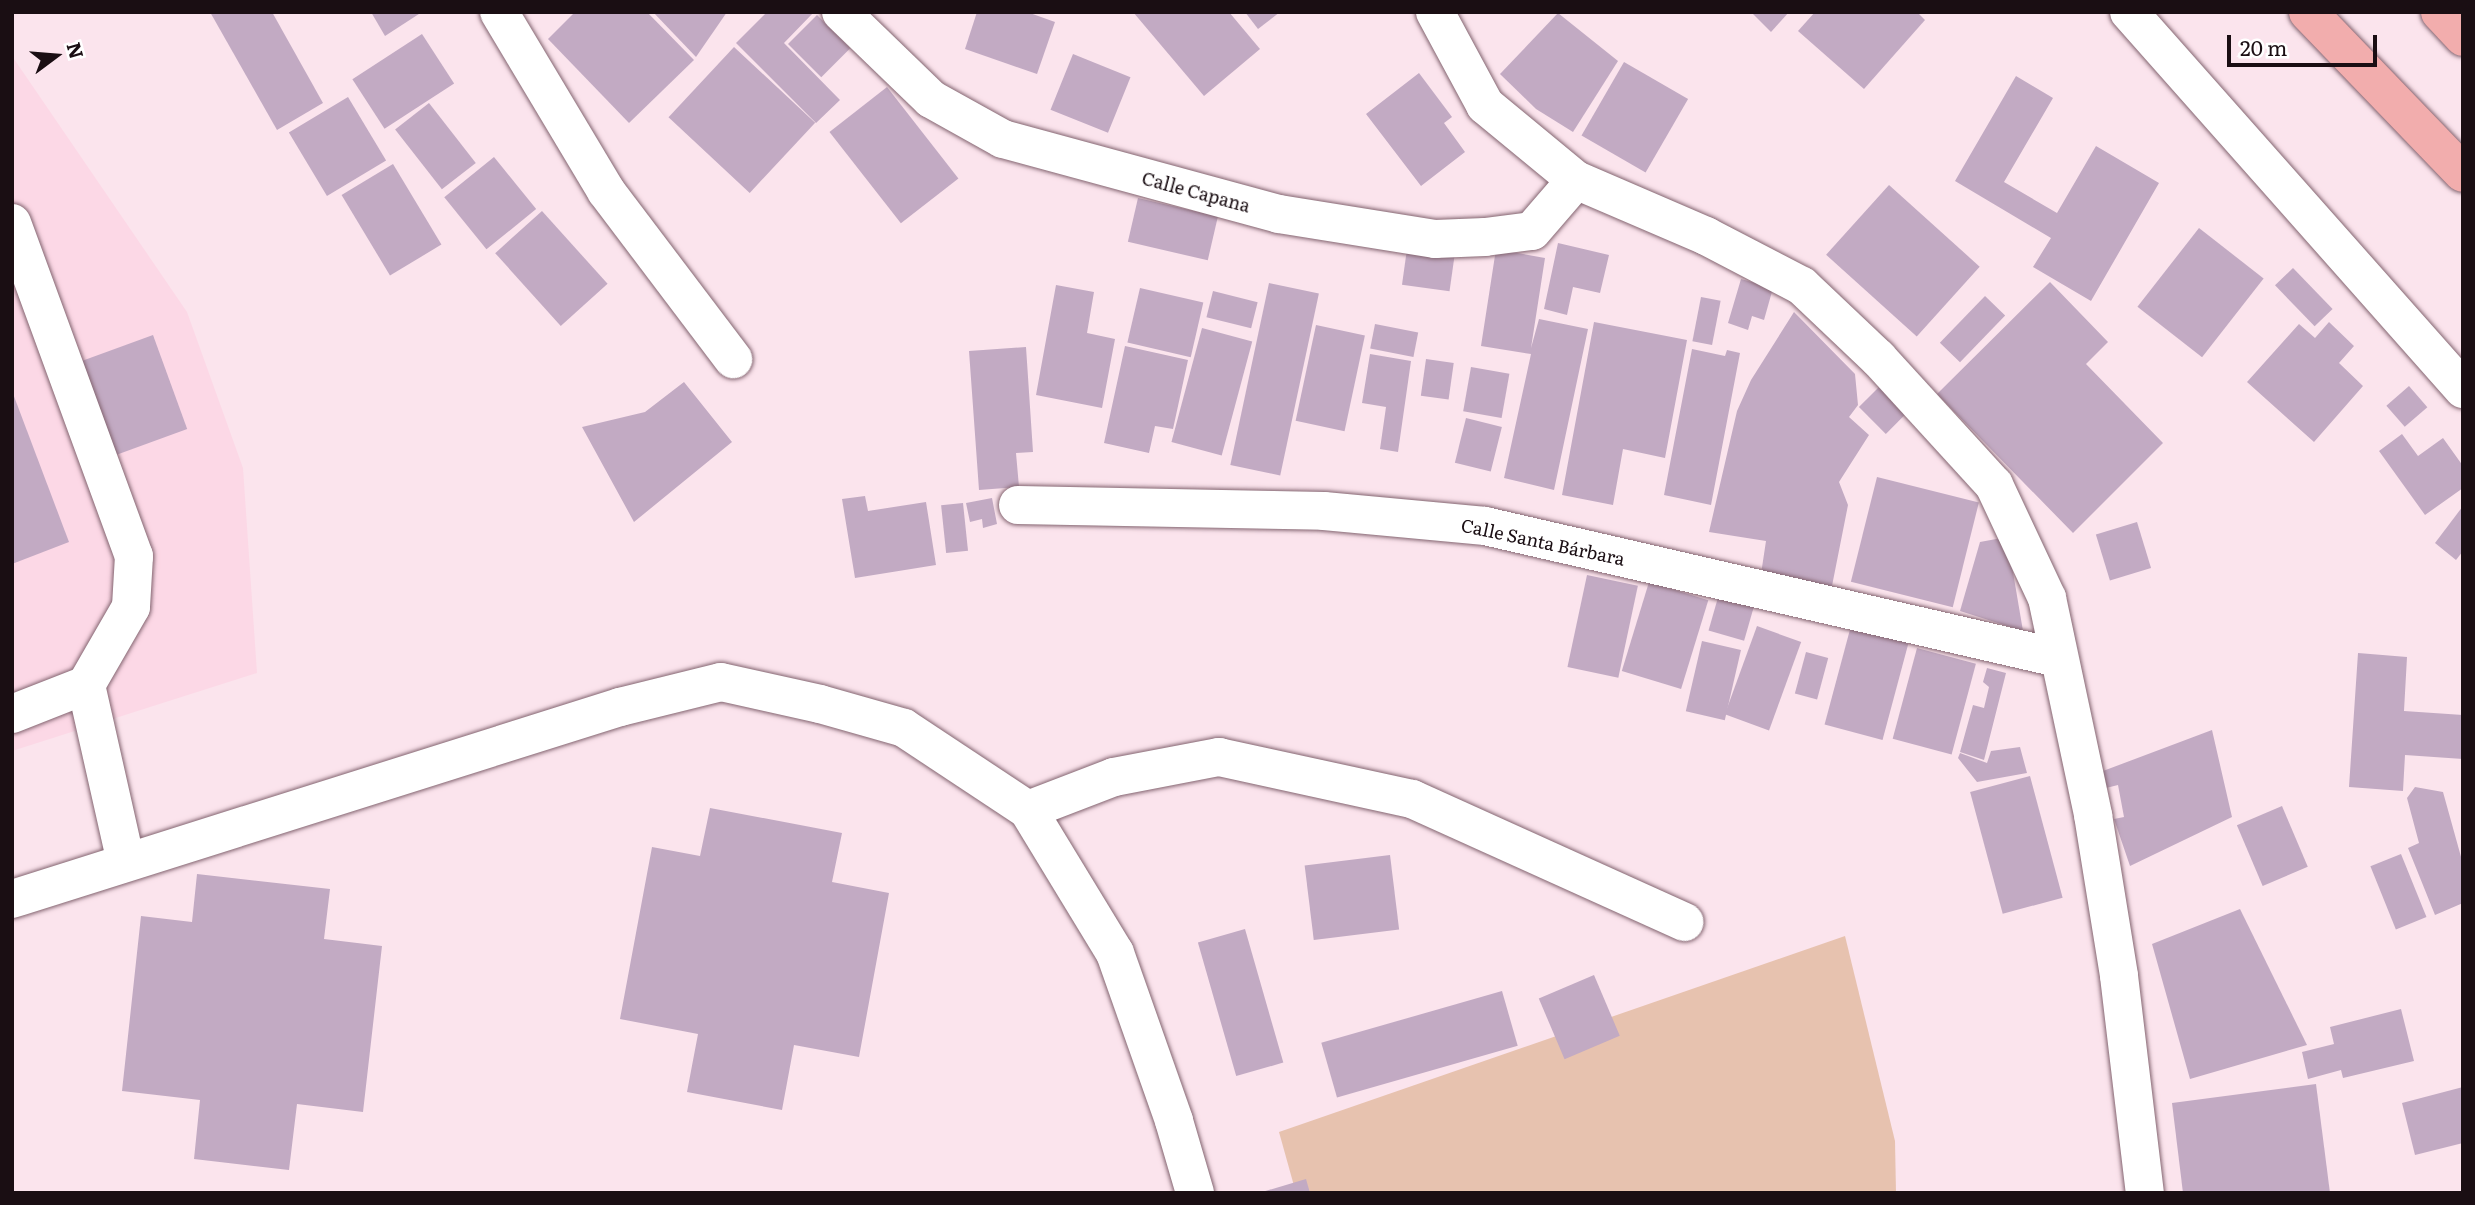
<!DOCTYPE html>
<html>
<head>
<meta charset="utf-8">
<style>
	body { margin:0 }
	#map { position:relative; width:2475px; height:1205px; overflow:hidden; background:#fbe4ed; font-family:Literata,serif }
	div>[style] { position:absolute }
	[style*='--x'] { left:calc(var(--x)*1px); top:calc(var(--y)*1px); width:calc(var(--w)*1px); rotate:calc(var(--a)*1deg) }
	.built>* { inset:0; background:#fcd8e6 }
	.green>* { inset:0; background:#e7c2af }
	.building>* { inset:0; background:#c2aac3; transform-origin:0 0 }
	.roads { filter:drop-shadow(0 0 2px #836470) drop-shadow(0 0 2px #836470) }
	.minor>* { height:38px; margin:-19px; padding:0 19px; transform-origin:19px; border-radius:19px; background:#fff }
	.major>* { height:38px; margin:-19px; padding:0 19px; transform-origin:19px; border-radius:19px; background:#f2adad }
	span { translate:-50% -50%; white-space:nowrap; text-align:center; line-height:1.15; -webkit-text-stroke:5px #fff; paint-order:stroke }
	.street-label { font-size:18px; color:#1a0e13 }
	.frame { position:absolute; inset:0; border:14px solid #1a0e13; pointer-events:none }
	.north { position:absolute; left:21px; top:21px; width:70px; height:70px; -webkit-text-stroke:5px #fff; paint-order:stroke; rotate:74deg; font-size:19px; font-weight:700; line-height:28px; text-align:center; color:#1a0e13 }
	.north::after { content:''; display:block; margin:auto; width:24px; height:32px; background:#1a0e13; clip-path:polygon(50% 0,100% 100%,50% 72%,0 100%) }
	.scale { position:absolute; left:2227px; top:35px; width:150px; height:32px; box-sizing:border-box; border:4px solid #1a0e13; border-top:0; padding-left:9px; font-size:21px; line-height:24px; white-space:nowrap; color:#1a0e13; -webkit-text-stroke:5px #fff; paint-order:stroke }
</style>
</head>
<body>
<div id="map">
	<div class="built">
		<div style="clip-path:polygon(12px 56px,187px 312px,243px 468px,257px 673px,12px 751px)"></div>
	</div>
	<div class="green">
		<div style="clip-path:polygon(1845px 936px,1895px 1141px,1896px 1193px,1296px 1193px,1279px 1132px)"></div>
	</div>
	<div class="building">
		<div style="clip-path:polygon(210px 12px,272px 12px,323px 103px,277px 130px)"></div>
		<div style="clip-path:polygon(371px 12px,422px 12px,385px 36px)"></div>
		<div style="clip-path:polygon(575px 12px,647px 12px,694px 60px,629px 123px,548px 39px)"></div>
		<div style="clip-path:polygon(653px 12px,727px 12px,696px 57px)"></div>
		<div style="clip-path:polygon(767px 12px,814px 12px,784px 43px,840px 100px,816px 123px,736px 43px)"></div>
		<div style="clip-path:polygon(977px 12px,1027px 12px,1055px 22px,1037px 74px,965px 49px)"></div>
		<div style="clip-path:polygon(1133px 12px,1229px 12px,1260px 49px,1204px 96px)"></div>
		<div style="clip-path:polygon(1245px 12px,1280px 12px,1258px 29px)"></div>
		<div style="clip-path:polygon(1751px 12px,1789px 12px,1771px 32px)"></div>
		<div style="clip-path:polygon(1815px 12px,1917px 12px,1925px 20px,1864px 89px,1798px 31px)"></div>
		<div style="clip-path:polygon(1558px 13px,1618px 61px,1573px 132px,1536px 109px,1500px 74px)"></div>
		<div style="left:817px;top:15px;width:47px;height:41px;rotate:45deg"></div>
		<div style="left:422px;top:34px;width:59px;height:83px;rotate:57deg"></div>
		<div style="left:734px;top:47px;width:111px;height:96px;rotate:43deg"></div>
		<div style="left:1073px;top:54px;width:62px;height:60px;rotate:22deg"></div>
		<div style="left:1624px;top:62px;width:74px;height:85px;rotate:30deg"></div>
		<div style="clip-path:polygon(1419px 73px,1452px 117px,1444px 123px,1465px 152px,1421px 186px,1366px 114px)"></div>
		<div style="clip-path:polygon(2016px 76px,2053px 98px,2004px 182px,2057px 213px,2096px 146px,2159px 183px,2091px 301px,2033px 267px,2051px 238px,1955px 181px)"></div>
		<div style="left:887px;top:87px;width:116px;height:73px;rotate:52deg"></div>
		<div style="left:348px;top:97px;width:74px;height:69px;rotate:59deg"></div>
		<div style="left:429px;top:103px;width:76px;height:43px;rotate:52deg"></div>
		<div style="left:494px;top:157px;width:67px;height:64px;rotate:51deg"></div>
		<div style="left:393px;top:164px;width:94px;height:60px;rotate:59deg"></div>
		<div style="left:1889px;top:185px;width:122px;height:94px;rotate:42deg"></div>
		<div style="left:1138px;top:198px;width:82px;height:45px;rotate:13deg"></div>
		<div style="left:542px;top:211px;width:98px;height:63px;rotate:48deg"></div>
		<div style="left:2199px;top:228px;width:82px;height:100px;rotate:38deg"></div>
		<div style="clip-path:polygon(1558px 243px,1609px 255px,1600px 293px,1573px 287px,1567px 315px,1544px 309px)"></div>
		<div style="left:1407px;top:249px;width:48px;height:36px;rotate:8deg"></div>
		<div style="clip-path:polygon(1496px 249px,1545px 258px,1531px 348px,1539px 319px,1588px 329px,1554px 490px,1504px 478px,1531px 354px,1481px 346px)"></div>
		<div style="left:2293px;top:268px;width:57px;height:25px;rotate:46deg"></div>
		<div style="clip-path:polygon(1741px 279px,1773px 288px,1764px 320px,1752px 316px,1748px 330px,1728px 323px)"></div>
		<div style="clip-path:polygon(2050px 282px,2108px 342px,2086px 364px,2163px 443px,2073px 533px,1937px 394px)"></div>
		<div style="left:1269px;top:283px;width:51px;height:186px;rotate:12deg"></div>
		<div style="clip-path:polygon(1056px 285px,1094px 292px,1087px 333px,1115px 339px,1102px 408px,1036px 395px)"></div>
		<div style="left:1140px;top:288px;width:65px;height:56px;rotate:13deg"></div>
		<div style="left:1213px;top:291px;width:46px;height:27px;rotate:14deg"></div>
		<div style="left:1985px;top:296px;width:28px;height:65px;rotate:44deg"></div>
		<div style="left:1701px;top:297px;width:20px;height:45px;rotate:11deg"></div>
		<div style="clip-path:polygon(1794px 312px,1855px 374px,1858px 405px,1849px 417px,1869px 435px,1839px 482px,1848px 505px,1831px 591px,1761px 574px,1766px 541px,1709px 532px,1737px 411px,1751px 380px)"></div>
		<div style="clip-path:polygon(1594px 322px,1687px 340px,1665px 458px,1623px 449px,1613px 505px,1562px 495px)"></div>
		<div style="clip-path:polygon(2329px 322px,2354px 346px,2339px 363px,2363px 386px,2314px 442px,2247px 382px,2299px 324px,2315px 338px)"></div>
		<div style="left:1375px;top:324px;width:44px;height:25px;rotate:11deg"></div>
		<div style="left:1316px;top:325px;width:50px;height:98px;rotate:12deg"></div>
		<div style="left:1202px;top:328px;width:52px;height:118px;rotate:15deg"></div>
		<div style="left:153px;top:335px;width:100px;height:78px;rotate:70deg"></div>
		<div style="clip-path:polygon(1125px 346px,1188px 360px,1173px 429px,1155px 426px,1149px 453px,1104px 443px)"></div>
		<div style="clip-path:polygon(1026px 347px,1033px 452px,1016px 453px,1019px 487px,979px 490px,969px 351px)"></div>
		<div style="clip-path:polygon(1692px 349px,1725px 356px,1727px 350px,1740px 353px,1711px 505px,1664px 495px)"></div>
		<div style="clip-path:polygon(1370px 354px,1411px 361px,1398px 452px,1380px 449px,1386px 407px,1362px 403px)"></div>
		<div style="left:1426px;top:359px;width:28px;height:37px;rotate:8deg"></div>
		<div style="left:1471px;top:367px;width:39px;height:45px;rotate:10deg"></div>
		<div style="clip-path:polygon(684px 382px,732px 442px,634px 522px,582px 427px,645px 412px)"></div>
		<div style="left:1883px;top:383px;width:38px;height:34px;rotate:45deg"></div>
		<div style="left:2409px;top:386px;width:28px;height:30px;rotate:49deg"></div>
		<div style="clip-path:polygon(12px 391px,69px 542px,12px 564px)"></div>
		<div style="left:1466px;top:418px;width:37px;height:46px;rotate:14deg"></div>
		<div style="clip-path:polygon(2402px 434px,2418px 456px,2443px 438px,2463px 466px,2463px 488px,2425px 515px,2379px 451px)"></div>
		<div style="left:1877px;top:477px;width:105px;height:108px;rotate:14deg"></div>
		<div style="clip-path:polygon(865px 496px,868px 511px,926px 502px,936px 565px,855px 578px,842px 499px)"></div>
		<div style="clip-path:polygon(992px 498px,997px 524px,983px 528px,982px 519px,970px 522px,966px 503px)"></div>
		<div style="left:963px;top:503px;width:48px;height:22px;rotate:84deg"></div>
		<div style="clip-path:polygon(2463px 506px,2463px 551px,2456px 560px,2435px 543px)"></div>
		<div style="left:2137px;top:522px;width:48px;height:43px;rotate:73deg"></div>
		<div style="clip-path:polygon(2007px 537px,2023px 631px,1960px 611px,1980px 542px)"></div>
		<div style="left:1587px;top:575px;width:52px;height:94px;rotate:12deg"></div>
		<div style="left:1649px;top:582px;width:62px;height:93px;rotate:17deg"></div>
		<div style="left:1719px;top:594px;width:37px;height:38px;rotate:16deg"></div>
		<div style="left:1852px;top:622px;width:60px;height:106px;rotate:15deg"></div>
		<div style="left:1757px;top:626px;width:47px;height:94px;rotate:20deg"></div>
		<div style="left:1702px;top:641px;width:40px;height:72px;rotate:13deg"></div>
		<div style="left:1917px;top:648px;width:61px;height:94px;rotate:15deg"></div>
		<div style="left:1806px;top:652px;width:23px;height:43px;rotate:15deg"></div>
		<div style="clip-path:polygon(2358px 653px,2407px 657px,2404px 711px,2463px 715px,2463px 759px,2405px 755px,2403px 791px,2349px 787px)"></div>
		<div style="clip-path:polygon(1987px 668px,2006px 673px,1984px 760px,1960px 752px,1973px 705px,1984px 708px,1989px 687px,1983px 682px)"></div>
		<div style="clip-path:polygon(2212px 730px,2232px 817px,2130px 866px,2114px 819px,2124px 817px,2118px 785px,2106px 788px,2103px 771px)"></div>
		<div style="clip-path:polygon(2020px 747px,2027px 773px,1977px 782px,1958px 758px,1960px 753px,1987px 763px,1991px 751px)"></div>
		<div style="left:2030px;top:776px;width:126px;height:62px;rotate:75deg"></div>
		<div style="clip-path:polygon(2415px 787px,2443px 792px,2463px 864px,2463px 903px,2435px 915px,2408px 848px,2419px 843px,2407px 798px)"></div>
		<div style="left:2282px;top:806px;width:66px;height:49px;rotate:67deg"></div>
		<div style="clip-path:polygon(710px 808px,842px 833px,832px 882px,889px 893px,859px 1057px,794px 1045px,782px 1110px,687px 1092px,698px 1034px,620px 1019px,652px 847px,700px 856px)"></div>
		<div style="left:2401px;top:854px;width:68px;height:33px;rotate:68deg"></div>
		<div style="left:1390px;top:855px;width:75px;height:86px;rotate:83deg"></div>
		<div style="clip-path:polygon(197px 874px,330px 889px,324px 939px,382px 946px,363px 1112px,297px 1104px,289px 1170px,194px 1159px,200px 1100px,122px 1091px,141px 916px,192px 922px)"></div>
		<div style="clip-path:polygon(2240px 909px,2307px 1045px,2190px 1079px,2152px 944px)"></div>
		<div style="left:1245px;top:929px;width:139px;height:49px;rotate:74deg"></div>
		<div style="left:1594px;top:975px;width:66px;height:60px;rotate:67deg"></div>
		<div style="left:1502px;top:991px;width:57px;height:188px;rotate:74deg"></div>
		<div style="clip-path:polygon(2401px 1009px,2414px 1061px,2343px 1078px,2341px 1070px,2308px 1079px,2302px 1052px,2334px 1044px,2330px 1027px)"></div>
		<div style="clip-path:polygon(2316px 1084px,2330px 1193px,2183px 1193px,2172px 1103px)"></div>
		<div style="clip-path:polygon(2463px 1087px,2463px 1143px,2415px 1155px,2402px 1103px)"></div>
		<div style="clip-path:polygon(1306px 1179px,1310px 1193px,1262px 1193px,1262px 1192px)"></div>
	</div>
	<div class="roads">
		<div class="minor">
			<div style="--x:499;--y:12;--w:209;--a:59.1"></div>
			<div style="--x:606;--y:191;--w:211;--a:52.9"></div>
			<div style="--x:841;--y:12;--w:125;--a:44"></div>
			<div style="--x:931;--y:99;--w:82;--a:29.1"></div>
			<div style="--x:1003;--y:139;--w:286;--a:15.2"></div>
			<div style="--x:1279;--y:214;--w:158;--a:9.1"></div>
			<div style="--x:1435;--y:239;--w:50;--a:-2.3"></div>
			<div style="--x:1485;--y:237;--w:47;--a:-7.3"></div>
			<div style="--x:1532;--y:231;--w:67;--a:-49.2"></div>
			<div style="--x:1435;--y:12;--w:106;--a:61.7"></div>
			<div style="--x:1485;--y:105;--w:118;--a:39.5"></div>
			<div style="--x:1576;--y:180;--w:142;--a:23.3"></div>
			<div style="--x:1706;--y:236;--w:108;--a:27.5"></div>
			<div style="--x:1802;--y:286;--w:105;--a:43.5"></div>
			<div style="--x:1878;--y:358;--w:172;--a:47.6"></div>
			<div style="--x:1994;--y:485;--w:125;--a:64.9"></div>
			<div style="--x:2047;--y:598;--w:222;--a:78"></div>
			<div style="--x:2093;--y:815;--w:163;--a:80.8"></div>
			<div style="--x:2119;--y:976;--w:219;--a:83.2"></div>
			<div style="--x:2129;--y:12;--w:504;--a:48.46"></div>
			<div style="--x:12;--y:223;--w:355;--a:69.9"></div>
			<div style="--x:134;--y:556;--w:51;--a:93.4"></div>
			<div style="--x:131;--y:607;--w:90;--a:120"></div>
			<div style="--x:86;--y:685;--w:181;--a:77.3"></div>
			<div style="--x:1018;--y:505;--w:306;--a:1.1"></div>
			<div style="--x:1324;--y:511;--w:162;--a:5.3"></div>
			<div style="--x:1485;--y:526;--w:588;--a:12.97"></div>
			<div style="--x:12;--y:714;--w:79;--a:-21.4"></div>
			<div style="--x:1028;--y:810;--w:92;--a:-21"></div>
			<div style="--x:1114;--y:777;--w:107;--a:-10.8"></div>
			<div style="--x:1219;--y:757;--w:198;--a:12.3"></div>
			<div style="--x:1412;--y:799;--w:299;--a:24.3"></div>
			<div style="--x:12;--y:899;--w:638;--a:-17.53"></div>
			<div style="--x:620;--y:707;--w:104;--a:-13.9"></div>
			<div style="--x:721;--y:682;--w:101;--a:12.5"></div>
			<div style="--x:820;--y:704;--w:87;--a:15.9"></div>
			<div style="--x:904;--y:728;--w:149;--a:33.5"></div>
			<div style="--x:1028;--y:810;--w:167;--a:58.7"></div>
			<div style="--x:1115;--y:953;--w:178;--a:70.6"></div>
			<div style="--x:1174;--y:1121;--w:75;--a:73.7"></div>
		</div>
		<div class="major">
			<div style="--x:2308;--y:12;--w:223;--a:46.1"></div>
			<div style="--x:2440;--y:12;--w:34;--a:47"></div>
		</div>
	</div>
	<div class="street-label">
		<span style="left:1196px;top:192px;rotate:15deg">Calle Capana</span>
		<span style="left:1543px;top:542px;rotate:12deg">Calle Santa Bárbara</span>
	</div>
	<div class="frame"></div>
	<div class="north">N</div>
	<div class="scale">20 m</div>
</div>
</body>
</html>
